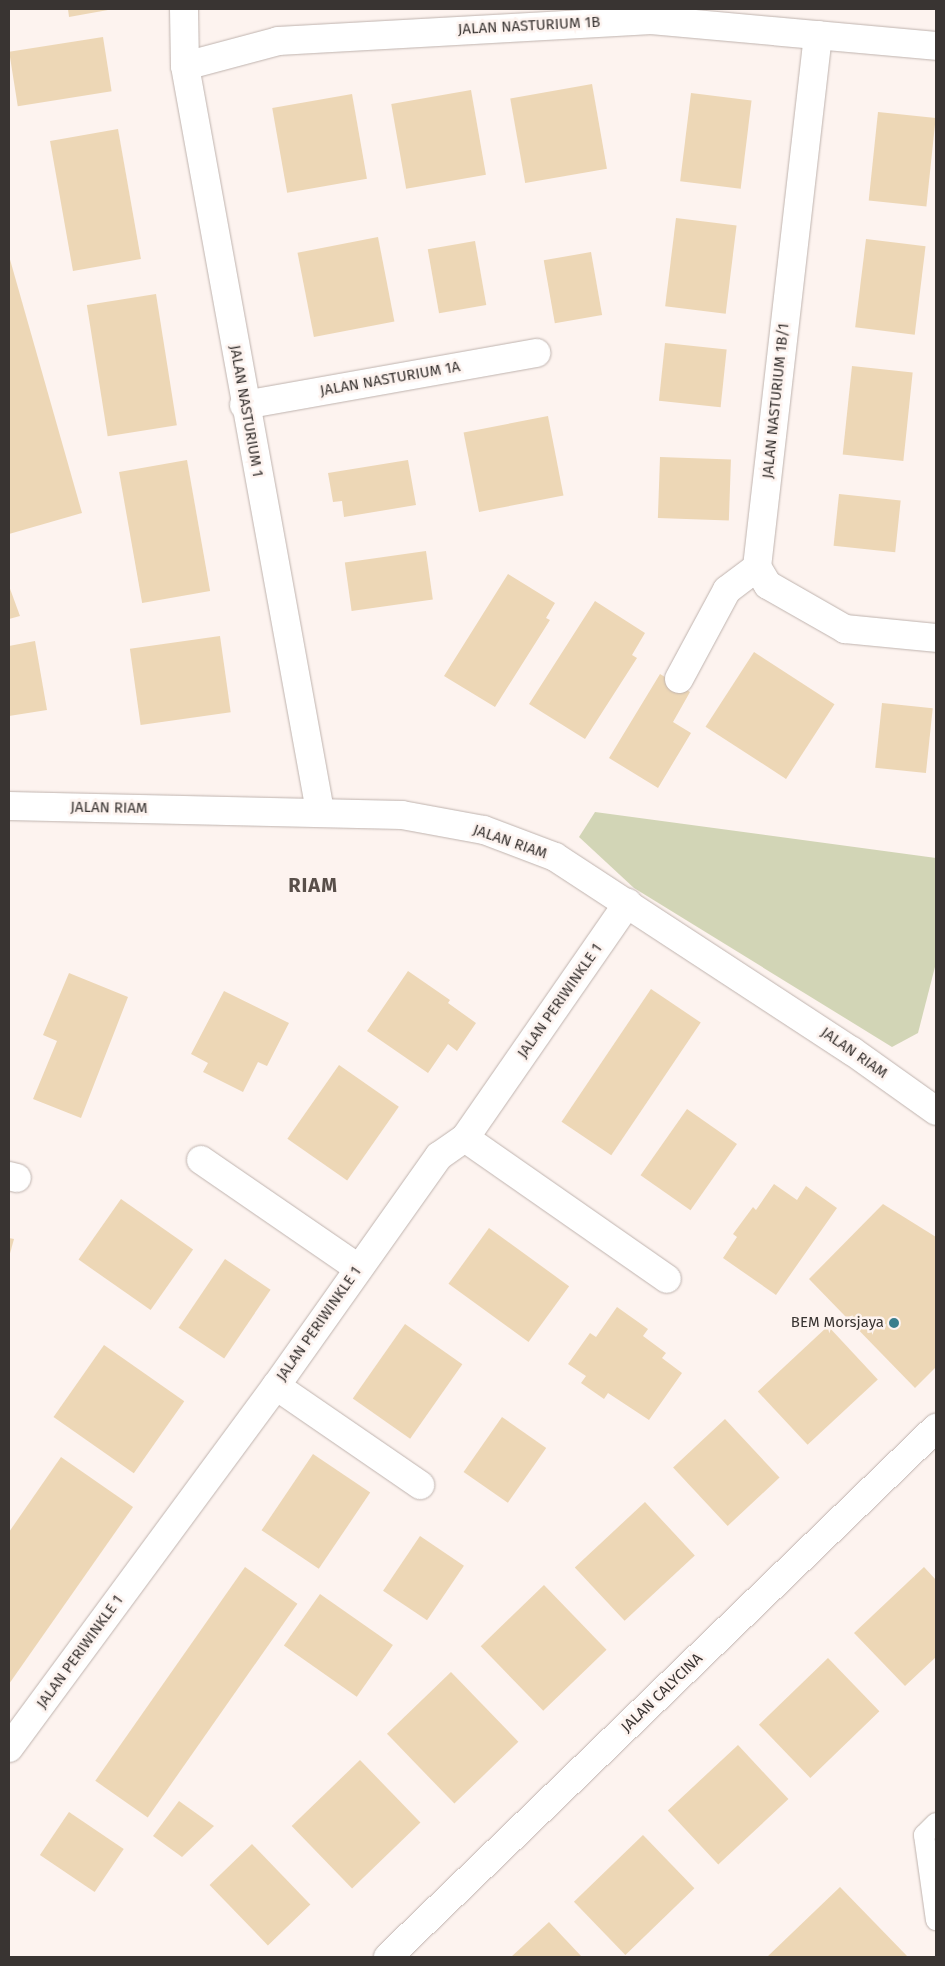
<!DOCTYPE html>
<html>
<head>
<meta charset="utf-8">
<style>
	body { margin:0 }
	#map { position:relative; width:945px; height:1966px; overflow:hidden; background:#fdf3ef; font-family:"Fira Sans",sans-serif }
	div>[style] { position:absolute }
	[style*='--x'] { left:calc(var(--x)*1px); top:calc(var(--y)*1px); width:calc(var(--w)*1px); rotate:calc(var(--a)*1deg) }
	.green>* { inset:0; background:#d2d5b6 }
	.building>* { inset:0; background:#edd7b6; transform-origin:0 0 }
	.roads { filter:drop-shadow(0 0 1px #bfb3ae) drop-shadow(0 0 1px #bfb3ae) }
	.service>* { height:20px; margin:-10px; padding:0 10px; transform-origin:10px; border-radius:10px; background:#fff }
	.minor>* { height:28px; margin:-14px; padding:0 14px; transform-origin:14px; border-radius:14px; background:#fff }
	.secondary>* { height:28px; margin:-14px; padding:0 14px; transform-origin:14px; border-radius:14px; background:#fff }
	.dots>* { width:14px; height:14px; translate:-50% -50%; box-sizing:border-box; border:2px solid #fdf3ef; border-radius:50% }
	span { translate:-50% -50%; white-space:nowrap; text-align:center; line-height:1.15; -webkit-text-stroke:5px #fdf3ef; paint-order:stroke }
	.street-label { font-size:15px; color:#393432 }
	.poi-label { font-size:15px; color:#393432 }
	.right { translate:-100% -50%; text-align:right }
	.district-label { font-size:20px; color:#594f4a; font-weight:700; letter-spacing:1px }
	.frame { position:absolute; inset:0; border:10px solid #393432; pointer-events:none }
</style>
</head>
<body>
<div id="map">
	<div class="green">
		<div style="clip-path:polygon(595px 812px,936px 858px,936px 963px,918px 1033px,892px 1047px,634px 888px,579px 837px)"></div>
	</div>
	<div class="building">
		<div style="clip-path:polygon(68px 9px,108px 9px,108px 10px,69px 17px)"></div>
		<div style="left:103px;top:37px;width:55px;height:95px;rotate:81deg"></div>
		<div style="left:592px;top:84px;width:86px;height:83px;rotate:80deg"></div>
		<div style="left:471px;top:90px;width:86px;height:81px;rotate:80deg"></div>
		<div style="left:691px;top:93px;width:61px;height:89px;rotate:7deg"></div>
		<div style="left:352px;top:94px;width:86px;height:81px;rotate:80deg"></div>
		<div style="left:878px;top:112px;width:58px;height:89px;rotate:6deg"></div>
		<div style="left:118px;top:129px;width:132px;height:69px;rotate:80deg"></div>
		<div style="left:676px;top:218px;width:61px;height:89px;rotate:7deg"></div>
		<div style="left:378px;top:237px;width:86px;height:82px;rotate:79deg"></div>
		<div style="left:866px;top:239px;width:60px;height:89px;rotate:7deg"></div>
		<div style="left:475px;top:241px;width:65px;height:48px;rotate:80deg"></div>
		<div style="left:591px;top:252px;width:64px;height:48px;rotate:80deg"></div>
		<div style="clip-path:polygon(9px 256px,82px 513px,9px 534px)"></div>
		<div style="left:156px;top:294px;width:133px;height:70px;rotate:81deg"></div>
		<div style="left:665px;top:343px;width:62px;height:58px;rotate:6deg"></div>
		<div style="left:852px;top:366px;width:61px;height:89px;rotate:6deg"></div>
		<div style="left:548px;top:416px;width:81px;height:86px;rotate:79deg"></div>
		<div style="left:660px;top:457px;width:71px;height:61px;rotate:2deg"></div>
		<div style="left:187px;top:460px;width:133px;height:69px;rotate:80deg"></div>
		<div style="clip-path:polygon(408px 460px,416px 505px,344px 517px,342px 501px,333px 502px,328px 473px)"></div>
		<div style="left:839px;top:494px;width:62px;height:52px;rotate:6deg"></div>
		<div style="left:426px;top:551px;width:49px;height:82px;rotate:82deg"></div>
		<div style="clip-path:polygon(508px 574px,555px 603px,546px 618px,550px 620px,495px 707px,444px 676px)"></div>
		<div style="clip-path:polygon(9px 586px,20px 616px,9px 619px)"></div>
		<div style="clip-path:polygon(595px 601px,645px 633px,632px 655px,637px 658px,585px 739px,529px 704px)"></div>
		<div style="left:220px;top:636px;width:77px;height:91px;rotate:82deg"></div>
		<div style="clip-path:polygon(35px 641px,47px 710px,9px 716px,9px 646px)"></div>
		<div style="left:754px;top:652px;width:96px;height:89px;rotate:33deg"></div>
		<div style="clip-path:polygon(660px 674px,690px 692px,673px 722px,691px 733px,658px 788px,609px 758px)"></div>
		<div style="left:882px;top:703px;width:51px;height:65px;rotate:6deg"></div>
		<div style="clip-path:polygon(408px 971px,450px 1000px,448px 1003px,476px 1023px,457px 1051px,448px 1044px,428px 1073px,367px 1031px)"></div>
		<div style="clip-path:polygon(69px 973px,128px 997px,81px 1118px,33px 1099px,57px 1041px,43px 1035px)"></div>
		<div style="left:651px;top:989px;width:60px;height:160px;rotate:34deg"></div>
		<div style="clip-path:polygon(224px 991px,289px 1023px,267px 1066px,258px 1062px,243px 1092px,203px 1072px,208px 1063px,191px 1054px)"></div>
		<div style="left:339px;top:1065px;width:73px;height:90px;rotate:35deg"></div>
		<div style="left:687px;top:1109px;width:61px;height:81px;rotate:35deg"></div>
		<div style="clip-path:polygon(774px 1184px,797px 1200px,806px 1186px,837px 1208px,776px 1295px,723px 1258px,737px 1237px,733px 1234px,753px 1207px,756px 1210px)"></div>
		<div style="left:121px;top:1199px;width:88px;height:74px;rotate:35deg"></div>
		<div style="clip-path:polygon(883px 1204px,936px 1237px,936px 1367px,915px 1388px,809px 1279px)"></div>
		<div style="left:489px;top:1228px;width:99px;height:69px;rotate:36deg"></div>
		<div style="clip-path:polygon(9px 1238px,14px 1239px,9px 1257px)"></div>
		<div style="left:225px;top:1259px;width:55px;height:83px;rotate:34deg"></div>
		<div style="clip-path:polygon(617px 1307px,648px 1329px,643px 1336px,666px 1353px,662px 1358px,682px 1373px,649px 1420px,608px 1393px,604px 1399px,581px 1383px,586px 1376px,568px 1364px,590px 1333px,596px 1337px)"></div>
		<div style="left:405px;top:1324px;width:70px;height:91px;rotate:35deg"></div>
		<div style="left:828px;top:1326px;width:73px;height:96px;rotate:47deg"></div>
		<div style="left:104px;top:1345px;width:98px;height:88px;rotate:35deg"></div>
		<div style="left:502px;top:1417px;width:54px;height:67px;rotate:35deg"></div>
		<div style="left:725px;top:1419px;width:80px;height:71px;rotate:47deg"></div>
		<div style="left:313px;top:1454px;width:69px;height:92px;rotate:34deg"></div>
		<div style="clip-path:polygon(61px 1457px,133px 1507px,9px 1684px,9px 1532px)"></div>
		<div style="left:645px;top:1502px;width:73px;height:96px;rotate:47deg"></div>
		<div style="left:420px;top:1536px;width:53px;height:66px;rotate:34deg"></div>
		<div style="left:245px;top:1567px;width:64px;height:261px;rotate:35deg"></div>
		<div style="clip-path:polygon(924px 1567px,936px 1580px,936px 1657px,905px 1686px,854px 1633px)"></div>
		<div style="left:544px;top:1585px;width:90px;height:88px;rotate:46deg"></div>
		<div style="left:320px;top:1594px;width:89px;height:63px;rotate:35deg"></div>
		<div style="left:828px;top:1658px;width:74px;height:96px;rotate:46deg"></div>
		<div style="left:451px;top:1672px;width:97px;height:89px;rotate:46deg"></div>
		<div style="left:738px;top:1745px;width:74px;height:96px;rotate:47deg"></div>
		<div style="left:360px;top:1760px;width:87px;height:95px;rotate:46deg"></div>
		<div style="clip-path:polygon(179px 1801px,214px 1826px,182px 1857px,153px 1836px)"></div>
		<div style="left:69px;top:1812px;width:66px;height:52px;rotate:34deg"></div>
		<div style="left:643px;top:1835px;width:74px;height:96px;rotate:46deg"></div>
		<div style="left:252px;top:1844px;width:84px;height:59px;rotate:46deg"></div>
		<div style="clip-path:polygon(840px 1887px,908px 1957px,767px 1957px)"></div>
		<div style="clip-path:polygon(549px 1922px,582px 1957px,511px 1957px)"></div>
	</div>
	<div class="roads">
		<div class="service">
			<div style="--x:936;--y:1823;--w:17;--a:135"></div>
			<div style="--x:924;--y:1835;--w:86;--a:82"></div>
		</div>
		<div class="minor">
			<div style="--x:184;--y:9;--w:57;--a:89"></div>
			<div style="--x:185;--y:66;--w:757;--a:79.73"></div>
			<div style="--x:818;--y:35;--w:535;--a:96.54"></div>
			<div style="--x:757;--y:567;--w:21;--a:59"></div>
			<div style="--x:768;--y:585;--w:89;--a:29.7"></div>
			<div style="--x:845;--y:629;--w:91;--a:5.6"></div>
			<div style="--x:185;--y:66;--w:96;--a:-15"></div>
			<div style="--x:278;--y:41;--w:374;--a:-3.2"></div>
			<div style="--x:651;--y:20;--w:286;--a:5.2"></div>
			<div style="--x:244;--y:405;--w:297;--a:-10.1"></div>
			<div style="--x:679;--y:679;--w:101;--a:-61.7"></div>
			<div style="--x:727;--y:590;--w:38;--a:-37"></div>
			<div style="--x:465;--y:1138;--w:246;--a:34.9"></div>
			<div style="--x:201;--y:1160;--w:191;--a:34.5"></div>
			<div style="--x:9;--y:1176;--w:8;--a:14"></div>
			<div style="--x:276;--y:1386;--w:175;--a:34.5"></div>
			<div style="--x:9;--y:1748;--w:450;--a:-53.6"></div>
			<div style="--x:276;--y:1386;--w:282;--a:-54.7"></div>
			<div style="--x:439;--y:1156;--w:32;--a:-35"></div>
			<div style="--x:465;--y:1138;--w:286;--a:-55.3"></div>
			<div style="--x:388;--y:1957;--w:762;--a:-43.99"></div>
		</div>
		<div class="secondary">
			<div style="--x:9;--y:806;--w:393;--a:1.3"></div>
			<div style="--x:402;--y:815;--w:83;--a:10.4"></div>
			<div style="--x:484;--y:830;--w:76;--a:20.8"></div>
			<div style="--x:555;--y:857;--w:355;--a:33.2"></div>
			<div style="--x:852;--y:1051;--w:103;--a:35.5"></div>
		</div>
	</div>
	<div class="dots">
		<div style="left:894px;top:1323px;background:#3a7e8d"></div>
	</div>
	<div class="street-label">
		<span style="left:529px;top:26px;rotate:-3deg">JALAN NASTURIUM 1B</span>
		<span style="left:390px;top:379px;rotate:-10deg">JALAN NASTURIUM 1A</span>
		<span style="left:776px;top:401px;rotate:-84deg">JALAN NASTURIUM 1B/1</span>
		<span style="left:246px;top:411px;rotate:80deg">JALAN NASTURIUM 1</span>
		<span style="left:109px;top:808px;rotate:1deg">JALAN RIAM</span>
		<span style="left:510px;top:842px;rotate:19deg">JALAN RIAM</span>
		<span style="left:560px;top:1001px;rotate:-55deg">JALAN PERIWINKLE 1</span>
		<span style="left:854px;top:1053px;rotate:35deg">JALAN RIAM</span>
		<span style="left:319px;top:1324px;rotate:-55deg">JALAN PERIWINKLE 1</span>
		<span style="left:80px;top:1652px;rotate:-54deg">JALAN PERIWINKLE 1</span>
		<span style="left:662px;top:1693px;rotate:-44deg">JALAN CALYCINA</span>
	</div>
	<div class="poi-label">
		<span class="right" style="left:884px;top:1323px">BEM Morsjaya</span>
	</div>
	<div class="district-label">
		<span style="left:313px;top:885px">RIAM</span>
	</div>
	<div class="frame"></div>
</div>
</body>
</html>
